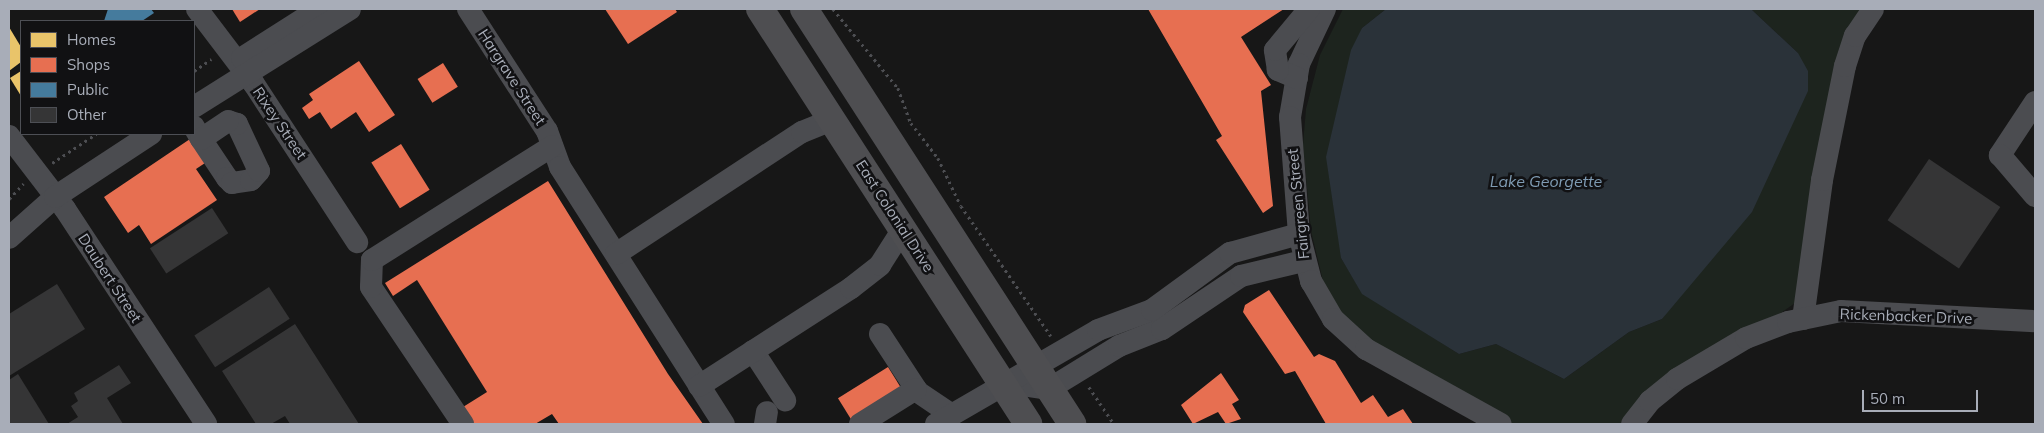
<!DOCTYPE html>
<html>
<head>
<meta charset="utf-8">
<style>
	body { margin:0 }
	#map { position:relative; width:2044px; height:433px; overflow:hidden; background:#171717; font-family:Mulish,sans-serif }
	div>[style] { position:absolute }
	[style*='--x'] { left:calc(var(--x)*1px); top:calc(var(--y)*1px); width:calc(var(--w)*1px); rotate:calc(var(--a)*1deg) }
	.green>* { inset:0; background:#1d241e }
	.water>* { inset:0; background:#2a3239 }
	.homes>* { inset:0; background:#e9c46a }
	.shops>* { inset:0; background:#e76f51; transform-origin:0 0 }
	.public>* { inset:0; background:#457b9d }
	.building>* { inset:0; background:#353536; transform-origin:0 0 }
	.path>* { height:2.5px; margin-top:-1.25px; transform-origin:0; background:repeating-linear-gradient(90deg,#4d4e52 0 2.5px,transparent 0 6.5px) }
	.minor>* { height:22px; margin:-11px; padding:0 11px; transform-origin:11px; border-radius:11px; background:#4b4c50 }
	.highway>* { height:28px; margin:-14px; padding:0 14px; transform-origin:14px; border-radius:14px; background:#4e4e51 }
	span { translate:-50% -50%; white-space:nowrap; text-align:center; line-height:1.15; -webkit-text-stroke:5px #111113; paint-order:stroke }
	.street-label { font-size:15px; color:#a8adb8 }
	.water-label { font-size:16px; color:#7f9bb3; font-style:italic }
	.frame { position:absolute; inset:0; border:10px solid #a8adb8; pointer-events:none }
	.legend { position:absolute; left:20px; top:20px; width:175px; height:115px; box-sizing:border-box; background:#111113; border:1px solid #4d4f55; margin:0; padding:6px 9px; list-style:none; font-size:15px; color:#a8adb8 }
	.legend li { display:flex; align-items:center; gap:10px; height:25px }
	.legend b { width:25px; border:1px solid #4d4f55 }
	.scale { position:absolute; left:1862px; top:390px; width:116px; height:22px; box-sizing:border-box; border:2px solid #a8adb8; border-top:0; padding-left:6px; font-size:15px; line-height:18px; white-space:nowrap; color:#a8adb8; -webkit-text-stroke:4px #111113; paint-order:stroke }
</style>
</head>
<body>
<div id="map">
	<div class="green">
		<div style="clip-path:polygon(1343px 9px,1386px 9px,1362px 28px,1345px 77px,1341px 258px,1362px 293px,1459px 354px,1496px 344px,1564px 379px,1629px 332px,1662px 319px,1798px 53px,1751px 9px,1863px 9px,1795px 303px,1625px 424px,1511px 424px,1378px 348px,1342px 315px,1324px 285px,1311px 231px,1303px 145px,1306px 109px,1320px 55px)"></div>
	</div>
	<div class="water">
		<div style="clip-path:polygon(1386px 9px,1751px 9px,1798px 53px,1808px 71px,1808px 91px,1752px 212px,1662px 319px,1629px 332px,1564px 379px,1496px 344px,1459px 354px,1362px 294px,1341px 258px,1326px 157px,1351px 50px,1362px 28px)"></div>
	</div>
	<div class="homes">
		<div style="clip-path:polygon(9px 27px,21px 47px,21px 62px,9px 71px)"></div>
		<div style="clip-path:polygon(21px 71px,21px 96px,10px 78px)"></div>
	</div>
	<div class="shops">
		<div style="clip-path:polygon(232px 9px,260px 9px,240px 22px)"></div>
		<div style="clip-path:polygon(605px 9px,675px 9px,677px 12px,628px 44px)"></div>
		<div style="clip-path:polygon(1148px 9px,1284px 9px,1241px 37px,1271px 85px,1261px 91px,1273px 206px,1263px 213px,1216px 140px,1222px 136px)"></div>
		<div style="clip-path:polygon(359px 61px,395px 115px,369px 132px,356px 112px,331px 129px,320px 112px,309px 119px,302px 108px,313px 100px,309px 94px)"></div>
		<div style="left:443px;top:63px;width:28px;height:30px;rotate:58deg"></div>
		<div style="clip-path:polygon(190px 139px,205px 163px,196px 169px,217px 200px,151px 244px,139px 225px,128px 233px,104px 197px)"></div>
		<div style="left:401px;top:144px;width:54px;height:35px;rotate:58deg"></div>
		<div style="clip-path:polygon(548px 181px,668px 374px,703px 424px,559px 424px,552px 414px,535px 424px,474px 424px,463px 407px,487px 392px,417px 280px,393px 296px,385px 283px)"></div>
		<div style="clip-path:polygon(1269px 290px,1314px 357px,1319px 354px,1335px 361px,1361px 403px,1373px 395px,1388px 417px,1403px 409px,1413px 424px,1326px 424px,1295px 371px,1285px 374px,1243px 312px,1245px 305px)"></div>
		<div style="left:888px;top:367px;width:25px;height:59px;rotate:58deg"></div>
		<div style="clip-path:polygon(1221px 373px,1239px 400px,1232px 404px,1241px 419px,1226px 424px,1218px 412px,1193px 424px,1181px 405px)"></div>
	</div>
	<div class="public">
		<div style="clip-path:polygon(108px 9px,151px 9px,154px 13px,142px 21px,104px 21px)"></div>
	</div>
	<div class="building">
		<div style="left:1929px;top:159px;width:86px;height:74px;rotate:34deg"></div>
		<div style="left:212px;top:208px;width:30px;height:74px;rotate:57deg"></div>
		<div style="clip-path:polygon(57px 284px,85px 329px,9px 376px,9px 314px)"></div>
		<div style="left:269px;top:287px;width:38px;height:89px;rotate:57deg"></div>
		<div style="clip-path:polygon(295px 324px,359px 424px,290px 424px,285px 416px,271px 424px,256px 424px,222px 371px)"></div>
		<div style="clip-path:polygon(119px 365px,131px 383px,107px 398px,123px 424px,67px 424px,78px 417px,71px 406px,78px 401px,74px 393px)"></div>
		<div style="clip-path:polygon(18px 374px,49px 424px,9px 424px,9px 380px)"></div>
	</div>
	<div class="path">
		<div style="--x:833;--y:9;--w:102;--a:50.6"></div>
		<div style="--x:898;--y:88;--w:37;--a:70"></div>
		<div style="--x:911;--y:123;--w:44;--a:52.4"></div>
		<div style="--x:938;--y:158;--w:53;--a:64.4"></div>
		<div style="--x:961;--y:206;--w:158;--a:55.3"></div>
		<div style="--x:194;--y:71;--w:21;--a:-35"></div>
		<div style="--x:52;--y:163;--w:53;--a:-33.4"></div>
		<div style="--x:9;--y:199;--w:21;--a:-47"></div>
		<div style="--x:1089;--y:387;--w:45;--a:56"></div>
	</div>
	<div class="minor">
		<div style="--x:197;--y:9;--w:94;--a:52.8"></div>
		<div style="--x:254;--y:84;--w:189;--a:56.9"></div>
		<div style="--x:468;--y:9;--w:145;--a:57.1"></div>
		<div style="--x:547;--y:131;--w:38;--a:70"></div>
		<div style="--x:560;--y:167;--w:305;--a:57.5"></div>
		<div style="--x:1325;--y:9;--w:61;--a:115.3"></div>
		<div style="--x:1299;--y:64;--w:54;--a:99.6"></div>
		<div style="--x:1290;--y:117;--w:117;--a:85.6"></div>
		<div style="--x:1299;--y:234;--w:49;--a:75.7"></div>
		<div style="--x:1311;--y:281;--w:44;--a:59.9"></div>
		<div style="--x:1333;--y:319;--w:45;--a:42.3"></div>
		<div style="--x:1366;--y:349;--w:154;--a:29.1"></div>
		<div style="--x:242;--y:58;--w:91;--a:-32.5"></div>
		<div style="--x:1297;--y:78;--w:21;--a:-157"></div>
		<div style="--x:1278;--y:70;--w:20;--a:-99"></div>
		<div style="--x:1275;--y:50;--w:53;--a:-50.3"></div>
		<div style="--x:2035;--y:102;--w:64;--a:123.4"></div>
		<div style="--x:2000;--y:155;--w:54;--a:49.5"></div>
		<div style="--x:194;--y:107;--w:184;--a:-32.1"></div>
		<div style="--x:194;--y:127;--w:14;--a:60"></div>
		<div style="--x:201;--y:139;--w:47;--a:56.3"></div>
		<div style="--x:227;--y:178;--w:7;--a:45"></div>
		<div style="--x:232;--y:183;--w:19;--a:-9"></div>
		<div style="--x:251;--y:180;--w:12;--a:-48"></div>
		<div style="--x:259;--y:171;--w:52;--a:-115.1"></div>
		<div style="--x:237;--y:124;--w:9;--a:-162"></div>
		<div style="--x:228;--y:121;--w:32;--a:146"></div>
		<div style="--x:9;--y:136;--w:92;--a:52.5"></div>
		<div style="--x:65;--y:209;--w:257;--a:56.7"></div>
		<div style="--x:9;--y:238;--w:62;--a:-41.7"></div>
		<div style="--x:55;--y:197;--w:115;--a:-33.3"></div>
		<div style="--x:616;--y:254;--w:222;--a:-33.3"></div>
		<div style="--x:802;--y:132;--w:32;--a:-22"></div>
		<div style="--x:1803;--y:319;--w:140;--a:-82.2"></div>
		<div style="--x:1822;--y:180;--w:116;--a:-78.6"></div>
		<div style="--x:1845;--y:66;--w:32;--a:-72"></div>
		<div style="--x:1855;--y:36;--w:32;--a:-56"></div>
		<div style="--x:880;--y:334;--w:69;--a:56.8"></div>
		<div style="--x:918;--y:392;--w:40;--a:34"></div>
		<div style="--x:753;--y:351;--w:59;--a:56.9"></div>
		<div style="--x:1002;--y:382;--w:48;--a:8.5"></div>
		<div style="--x:1049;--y:389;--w:82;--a:-31.6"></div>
		<div style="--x:1119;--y:346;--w:46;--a:-21.6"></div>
		<div style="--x:1162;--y:329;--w:95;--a:-33.9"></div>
		<div style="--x:1241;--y:276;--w:64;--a:-13.6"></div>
		<div style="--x:699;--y:386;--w:181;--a:-32.8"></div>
		<div style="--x:851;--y:288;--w:37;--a:-38"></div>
		<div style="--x:880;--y:265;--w:43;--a:-57.4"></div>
		<div style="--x:463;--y:424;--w:165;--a:-123.9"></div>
		<div style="--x:371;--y:287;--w:27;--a:-88"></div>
		<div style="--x:372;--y:260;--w:213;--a:-32.3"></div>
		<div style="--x:765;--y:424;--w:12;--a:-81"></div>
		<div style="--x:860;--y:424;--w:66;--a:-32"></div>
		<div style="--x:936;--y:424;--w:187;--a:-30.1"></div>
		<div style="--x:1098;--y:330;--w:58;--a:-20.3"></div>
		<div style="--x:1152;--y:310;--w:97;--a:-36.2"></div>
		<div style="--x:1230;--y:253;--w:72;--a:-15.4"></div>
		<div style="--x:1632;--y:424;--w:29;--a:-52"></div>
		<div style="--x:1650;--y:401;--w:35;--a:-39"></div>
		<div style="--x:1677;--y:379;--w:80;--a:-30.7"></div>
		<div style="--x:1746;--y:338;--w:45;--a:-20.9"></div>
		<div style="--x:1788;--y:322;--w:54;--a:-11.7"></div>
		<div style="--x:1841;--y:311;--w:194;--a:3"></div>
	</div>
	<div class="highway">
		<div style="--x:760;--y:9;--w:494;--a:57.1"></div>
		<div style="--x:804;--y:9;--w:494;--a:57.1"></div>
	</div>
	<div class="street-label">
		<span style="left:512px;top:77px;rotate:57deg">Hargrave Street</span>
		<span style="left:280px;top:123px;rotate:56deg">Rixey Street</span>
		<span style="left:1298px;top:204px;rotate:-96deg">Fairgreen Street</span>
		<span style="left:895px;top:216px;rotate:57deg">East Colonial Drive</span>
		<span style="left:110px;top:278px;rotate:57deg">Daubert Street</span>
		<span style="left:1906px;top:316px;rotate:2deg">Rickenbacker Drive</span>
	</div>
	<div class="water-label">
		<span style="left:1546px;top:181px">Lake Georgette</span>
	</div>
	<div class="frame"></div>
	<ul class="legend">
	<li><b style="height:14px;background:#e9c46a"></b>Homes</li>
	<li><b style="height:14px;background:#e76f51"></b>Shops</li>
	<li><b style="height:14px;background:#457b9d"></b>Public</li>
	<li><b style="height:14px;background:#353536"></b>Other</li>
	</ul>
	<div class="scale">50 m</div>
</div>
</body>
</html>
